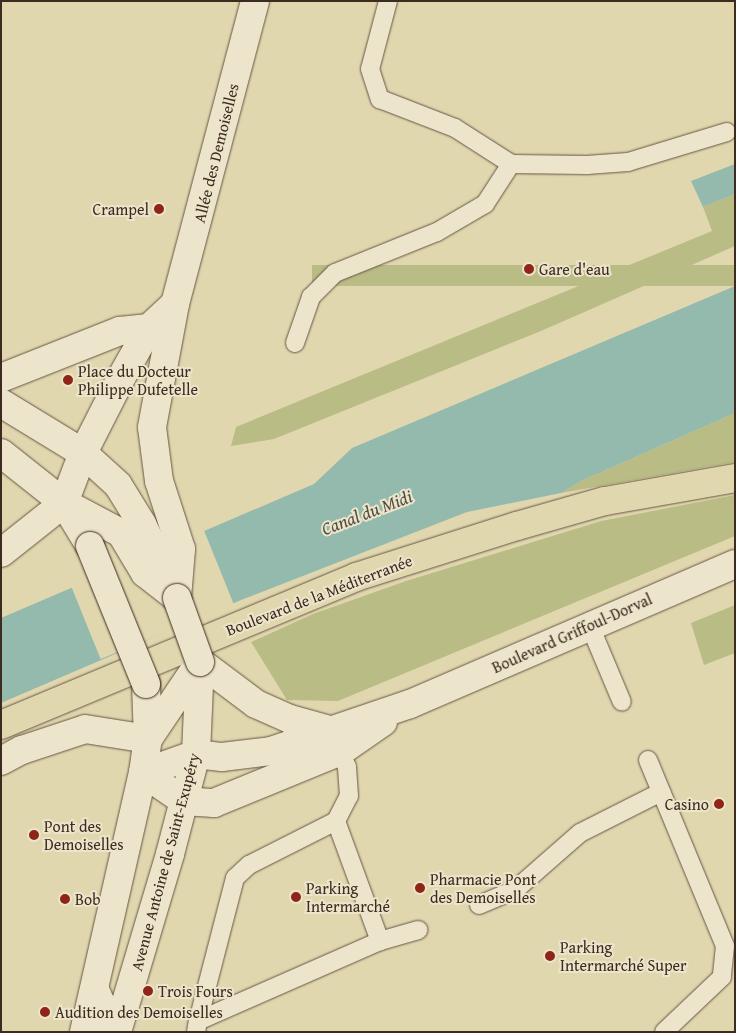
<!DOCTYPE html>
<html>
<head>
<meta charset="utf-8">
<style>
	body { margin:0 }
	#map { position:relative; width:736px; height:1033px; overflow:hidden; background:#e1d7af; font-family:"Gentium Book Plus",serif }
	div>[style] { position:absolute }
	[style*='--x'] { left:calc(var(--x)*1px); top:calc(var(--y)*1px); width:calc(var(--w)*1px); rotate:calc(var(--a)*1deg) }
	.green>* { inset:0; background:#babc85; transform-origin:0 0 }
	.water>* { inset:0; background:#94b9ad }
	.pier>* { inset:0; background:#e1d7af; transform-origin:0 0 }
	.roads { filter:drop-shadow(0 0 1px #665643) drop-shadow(0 0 1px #665643) }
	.service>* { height:18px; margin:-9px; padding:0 9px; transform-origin:9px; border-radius:9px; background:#ece5cb }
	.minor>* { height:28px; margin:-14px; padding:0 14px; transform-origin:14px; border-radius:14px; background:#ece5cb }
	.secondary>* { height:28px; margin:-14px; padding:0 14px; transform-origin:14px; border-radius:14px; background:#ece5cb }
	.primary>* { height:28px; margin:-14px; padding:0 14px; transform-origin:14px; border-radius:14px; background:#e1d7af }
	.bridges { filter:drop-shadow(0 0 1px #3d2b1f) drop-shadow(0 0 1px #3d2b1f) }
	.secondary-bridge>* { height:28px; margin:-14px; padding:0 14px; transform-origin:14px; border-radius:14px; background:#ece5cb }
	.dots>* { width:14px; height:14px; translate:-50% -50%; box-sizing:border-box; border:2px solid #ece5cb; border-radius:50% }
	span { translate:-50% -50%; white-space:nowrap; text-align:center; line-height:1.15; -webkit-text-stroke:4px #ece5cb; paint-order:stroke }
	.street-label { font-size:16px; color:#3d2b1f }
	.poi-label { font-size:16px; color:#3d2b1f }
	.right { translate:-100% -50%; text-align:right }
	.left { translate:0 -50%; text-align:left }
	.water-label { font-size:18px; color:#534e42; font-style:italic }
	.frame { position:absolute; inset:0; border:2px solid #3d2b1f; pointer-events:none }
</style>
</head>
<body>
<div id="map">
	<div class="green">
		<div style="clip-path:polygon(735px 194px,735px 246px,541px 331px,274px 439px,231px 446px,236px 427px,712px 231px,703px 207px)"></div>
		<div style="left:735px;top:265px;width:21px;height:423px;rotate:90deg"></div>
		<div style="clip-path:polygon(735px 413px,735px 462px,561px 493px,581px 481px)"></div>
		<div style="clip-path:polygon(735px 495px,735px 536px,338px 701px,287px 700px,251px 642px,313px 614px,406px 581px,520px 546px,601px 521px)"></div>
		<div style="clip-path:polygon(735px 605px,735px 653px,704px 665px,691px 623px)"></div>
	</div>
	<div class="water">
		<div style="clip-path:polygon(735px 164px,735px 194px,703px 207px,691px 181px)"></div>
		<div style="clip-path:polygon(735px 286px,735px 413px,581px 481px,561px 493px,467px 512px,241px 600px,1px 703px,1px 618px,314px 484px,352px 448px)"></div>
	</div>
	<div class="pier">
		<div style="left:203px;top:528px;width:83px;height:144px;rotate:68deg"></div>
	</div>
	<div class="roads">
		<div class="service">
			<div style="--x:388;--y:1;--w:70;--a:104.8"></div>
			<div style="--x:370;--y:69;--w:32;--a:72"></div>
			<div style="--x:380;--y:99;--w:80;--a:21.1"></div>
			<div style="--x:455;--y:128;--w:67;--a:32.7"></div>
			<div style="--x:511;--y:164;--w:76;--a:0.8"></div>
			<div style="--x:587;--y:165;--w:41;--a:-4.2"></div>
			<div style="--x:628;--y:162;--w:103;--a:-16.9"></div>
			<div style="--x:295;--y:343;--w:49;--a:-70.8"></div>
			<div style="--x:311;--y:297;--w:34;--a:-45"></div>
			<div style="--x:335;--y:273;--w:110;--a:-21.9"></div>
			<div style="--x:437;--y:232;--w:56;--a:-30.3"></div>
			<div style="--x:485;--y:204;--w:48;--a:-57"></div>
			<div style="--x:590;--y:626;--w:82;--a:67.2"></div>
			<div style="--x:648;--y:760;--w:201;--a:67.5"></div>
			<div style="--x:725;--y:946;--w:31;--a:96"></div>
			<div style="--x:722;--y:977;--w:80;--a:136.5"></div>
			<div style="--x:336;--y:821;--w:28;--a:-63"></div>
			<div style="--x:349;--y:796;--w:29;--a:-94"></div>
			<div style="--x:347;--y:767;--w:27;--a:-114"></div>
			<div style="--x:479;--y:905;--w:39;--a:-23"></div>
			<div style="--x:515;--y:890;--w:86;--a:-41.2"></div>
			<div style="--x:580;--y:833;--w:91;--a:-26.8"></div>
			<div style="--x:380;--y:941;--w:40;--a:-16"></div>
			<div style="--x:96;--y:980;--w:22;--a:66"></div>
			<div style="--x:105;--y:1000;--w:32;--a:95"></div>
			<div style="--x:196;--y:1032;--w:11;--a:-80"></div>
			<div style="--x:198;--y:1021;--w:148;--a:-75.5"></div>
			<div style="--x:235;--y:878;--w:19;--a:-43"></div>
			<div style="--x:249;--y:865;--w:97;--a:-26.8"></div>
			<div style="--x:336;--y:821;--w:128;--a:69.9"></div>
			<div style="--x:380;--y:941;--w:199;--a:156.3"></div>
		</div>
		<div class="minor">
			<div style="--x:1;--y:378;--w:128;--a:-21.6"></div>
			<div style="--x:120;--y:331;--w:29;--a:-6"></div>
			<div style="--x:1;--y:553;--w:80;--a:-38.4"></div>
			<div style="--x:64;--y:503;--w:64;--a:27.8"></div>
			<div style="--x:121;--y:533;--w:47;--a:59"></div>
			<div style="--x:145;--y:573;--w:41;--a:38"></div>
		</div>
		<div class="secondary">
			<div style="--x:1;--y:403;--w:96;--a:31.4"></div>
			<div style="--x:83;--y:453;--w:47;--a:42.4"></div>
			<div style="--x:118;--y:485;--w:46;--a:58.4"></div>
			<div style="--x:142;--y:524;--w:81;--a:65"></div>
			<div style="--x:1;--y:453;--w:80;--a:38.4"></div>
			<div style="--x:64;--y:503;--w:50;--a:58.8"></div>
			<div style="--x:64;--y:503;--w:53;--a:-69.2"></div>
			<div style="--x:83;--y:453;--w:86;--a:-63.1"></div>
			<div style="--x:122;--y:376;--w:55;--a:-60.6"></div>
			<div style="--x:149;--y:328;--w:35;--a:-43"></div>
			<div style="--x:177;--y:598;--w:49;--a:-85.3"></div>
			<div style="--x:181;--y:549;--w:71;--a:-107.9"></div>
			<div style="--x:159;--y:481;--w:54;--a:-97.4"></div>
			<div style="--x:152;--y:427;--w:125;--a:-79.4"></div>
			<div style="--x:175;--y:304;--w:313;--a:-75.2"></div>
			<div style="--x:200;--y:662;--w:70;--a:36.9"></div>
			<div style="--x:256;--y:704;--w:37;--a:24"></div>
			<div style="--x:290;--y:719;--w:41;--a:15.4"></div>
			<div style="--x:148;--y:739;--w:93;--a:-56"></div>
			<div style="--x:1;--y:761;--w:24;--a:-28"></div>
			<div style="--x:22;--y:750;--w:66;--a:-18.4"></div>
			<div style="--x:85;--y:729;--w:64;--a:9"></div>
			<div style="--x:143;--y:773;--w:56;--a:-19.7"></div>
			<div style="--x:196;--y:754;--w:26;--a:7"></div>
			<div style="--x:222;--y:757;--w:49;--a:-7"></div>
			<div style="--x:271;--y:751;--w:147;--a:-18.7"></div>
			<div style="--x:410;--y:704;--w:354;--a:-23.3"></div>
			<div style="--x:143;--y:773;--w:50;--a:34.3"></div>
			<div style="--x:184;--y:801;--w:30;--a:4"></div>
			<div style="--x:214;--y:803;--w:137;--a:-22.3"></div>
			<div style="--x:341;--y:751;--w:51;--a:-34.6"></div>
			<div style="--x:84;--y:1032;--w:266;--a:-77.2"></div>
			<div style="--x:143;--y:773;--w:34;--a:-82"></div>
			<div style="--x:148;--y:739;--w:55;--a:-92.1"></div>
			<div style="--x:117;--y:1032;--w:186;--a:-73.4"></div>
			<div style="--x:170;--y:854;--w:103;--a:-75.4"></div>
			<div style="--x:196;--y:754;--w:92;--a:-87.5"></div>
		</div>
		<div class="primary">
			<div style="--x:1;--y:725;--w:385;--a:-22.6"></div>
			<div style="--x:356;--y:577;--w:169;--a:-17.6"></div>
			<div style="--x:517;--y:526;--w:91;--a:-15.9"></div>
			<div style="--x:605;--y:501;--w:132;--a:-10"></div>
		</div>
	</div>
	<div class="bridges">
		<div class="secondary-bridge">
			<div style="--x:90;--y:546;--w:149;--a:67.9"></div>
			<div style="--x:177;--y:598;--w:68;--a:70.2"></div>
		</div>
	</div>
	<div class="dots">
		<div style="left:159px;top:209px;background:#8f2418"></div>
		<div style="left:529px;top:269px;background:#8f2418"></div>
		<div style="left:68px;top:380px;background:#8f2418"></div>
		<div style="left:719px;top:804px;background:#8f2418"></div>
		<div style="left:34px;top:835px;background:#8f2418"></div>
		<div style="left:420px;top:888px;background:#8f2418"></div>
		<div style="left:296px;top:897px;background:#8f2418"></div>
		<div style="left:65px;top:899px;background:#8f2418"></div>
		<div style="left:550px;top:956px;background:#8f2418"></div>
		<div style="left:148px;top:991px;background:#8f2418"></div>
		<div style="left:45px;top:1012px;background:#8f2418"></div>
	</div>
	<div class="street-label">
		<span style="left:216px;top:153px;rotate:-76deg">Allée des Demoiselles</span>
		<span style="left:319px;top:595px;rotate:-21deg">Boulevard de la Méditerranée</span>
		<span style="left:572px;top:633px;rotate:-24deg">Boulevard Griffoul-Dorval</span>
		<span style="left:165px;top:862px;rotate:-75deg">Avenue Antoine de Saint-Exupéry</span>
	</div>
	<div class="poi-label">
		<span class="right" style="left:149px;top:209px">Crampel</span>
		<span class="left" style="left:539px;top:269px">Gare d'eau</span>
		<span class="left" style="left:78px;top:380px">Place du Docteur<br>Philippe Dufetelle</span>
		<span class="right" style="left:709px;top:804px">Casino</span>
		<span class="left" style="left:44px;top:835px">Pont des<br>Demoiselles</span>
		<span class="left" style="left:430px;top:888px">Pharmacie Pont<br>des Demoiselles</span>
		<span class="left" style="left:306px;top:897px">Parking<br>Intermarché</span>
		<span class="left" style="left:75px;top:899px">Bob</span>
		<span class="left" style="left:560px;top:956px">Parking<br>Intermarché Super</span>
		<span class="left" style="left:158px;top:991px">Trois Fours</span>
		<span class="left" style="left:55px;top:1012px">Audition des Demoiselles</span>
	</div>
	<div class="water-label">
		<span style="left:367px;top:513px;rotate:-21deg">Canal du Midi</span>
	</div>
	<div class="frame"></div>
</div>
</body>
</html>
